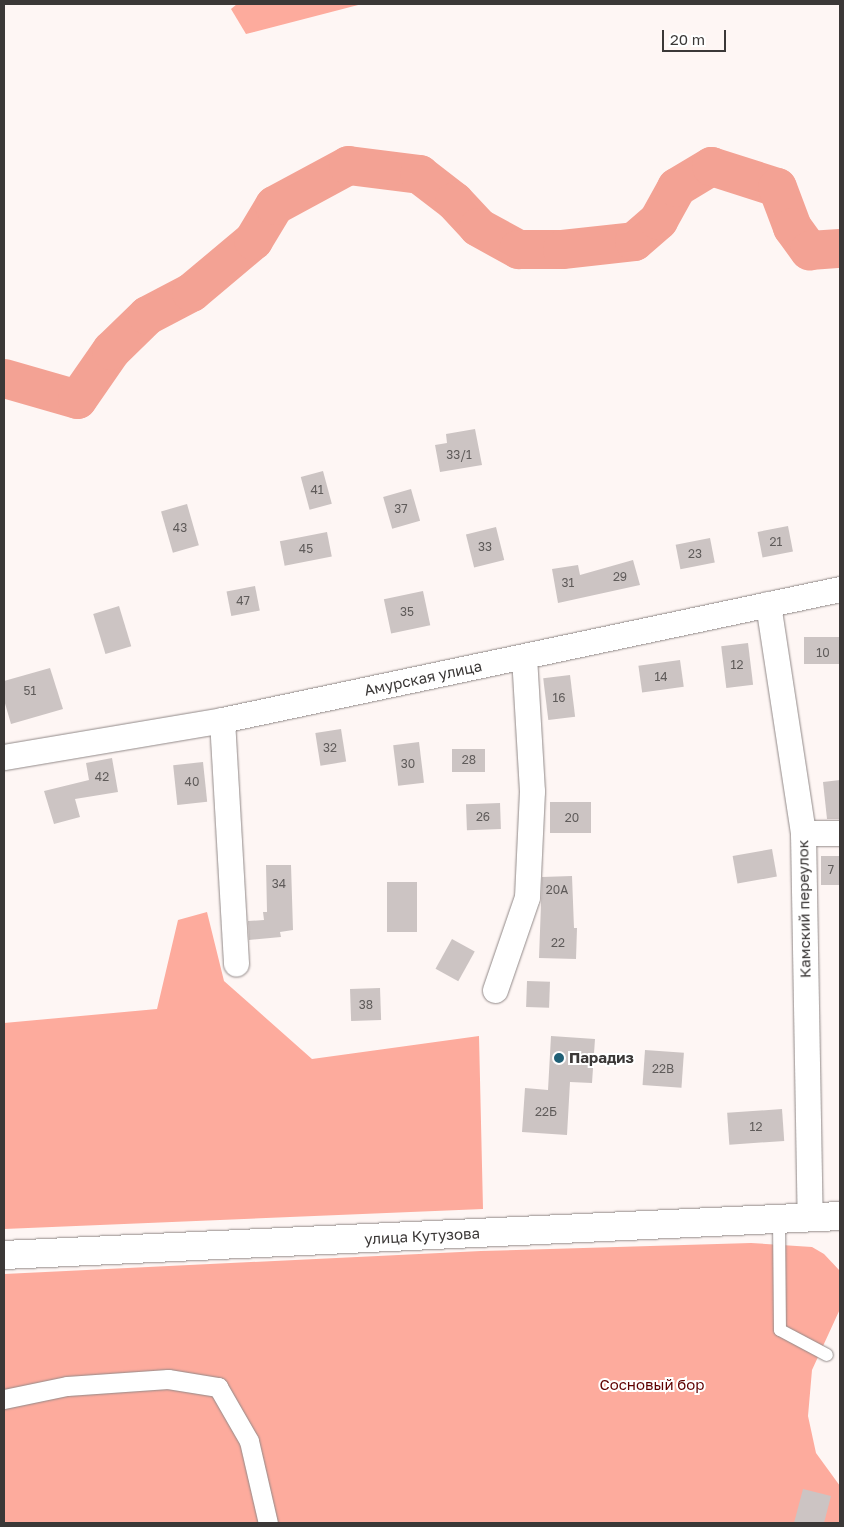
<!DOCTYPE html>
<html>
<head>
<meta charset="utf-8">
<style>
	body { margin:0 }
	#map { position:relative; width:844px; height:1527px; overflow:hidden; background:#fef6f4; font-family:"Golos Text",sans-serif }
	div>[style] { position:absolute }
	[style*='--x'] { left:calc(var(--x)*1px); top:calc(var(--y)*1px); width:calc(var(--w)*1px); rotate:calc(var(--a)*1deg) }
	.forest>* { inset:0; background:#fdab9d }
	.river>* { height:39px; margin:-19.5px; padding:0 19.5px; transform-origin:19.5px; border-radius:19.5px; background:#f3a294 }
	.building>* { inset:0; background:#ccc4c3; transform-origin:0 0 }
	.roads { filter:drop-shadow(0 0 1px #918988) drop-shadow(0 0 1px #918988) }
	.service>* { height:12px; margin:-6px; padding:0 6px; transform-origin:6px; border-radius:6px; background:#fff }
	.pedestrian>* { height:19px; margin:-9.5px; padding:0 9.5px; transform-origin:9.5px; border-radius:9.5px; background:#fff }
	.minor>* { height:25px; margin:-12.5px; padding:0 12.5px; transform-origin:12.5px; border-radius:12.5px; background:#fff }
	.tertiary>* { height:28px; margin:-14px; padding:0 14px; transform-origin:14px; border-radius:14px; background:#fff }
	.dots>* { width:14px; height:14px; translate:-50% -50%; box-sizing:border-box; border:2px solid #fff; border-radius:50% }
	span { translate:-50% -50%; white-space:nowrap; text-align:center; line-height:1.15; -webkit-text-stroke:4px #fff; paint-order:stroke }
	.number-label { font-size:12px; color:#5f5b5a }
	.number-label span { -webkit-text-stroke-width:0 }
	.street-label { font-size:15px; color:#3b3837 }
	.poi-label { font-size:15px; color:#3b3837; font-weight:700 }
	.left { translate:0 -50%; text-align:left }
	.park-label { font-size:15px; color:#5f0100 }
	.frame { position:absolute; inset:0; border:5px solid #3b3837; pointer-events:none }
	.scale { position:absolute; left:662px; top:30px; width:64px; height:22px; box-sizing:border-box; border:2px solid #3b3837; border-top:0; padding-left:6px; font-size:15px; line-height:18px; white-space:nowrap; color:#3b3837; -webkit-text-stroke:4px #fff; paint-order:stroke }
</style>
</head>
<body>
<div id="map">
	<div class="forest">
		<div style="clip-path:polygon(237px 4px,362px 4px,246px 34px,231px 9px)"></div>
		<div style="clip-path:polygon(207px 912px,224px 981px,312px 1059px,479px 1036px,483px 1209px,4px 1229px,4px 1023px,157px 1009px,178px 920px)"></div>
		<div style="clip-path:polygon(751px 1243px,812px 1247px,824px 1254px,840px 1271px,840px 1309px,812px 1370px,808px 1416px,816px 1453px,840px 1486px,839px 1523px,4px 1523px,4px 1274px,481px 1251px)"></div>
	</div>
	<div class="river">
		<div style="--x:4;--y:378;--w:76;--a:16"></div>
		<div style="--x:77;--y:399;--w:60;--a:-55.2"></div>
		<div style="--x:111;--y:350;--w:50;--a:-44.2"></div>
		<div style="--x:147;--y:315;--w:50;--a:-27.6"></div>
		<div style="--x:191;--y:292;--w:81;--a:-40"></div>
		<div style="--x:253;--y:240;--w:41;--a:-59"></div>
		<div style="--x:274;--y:205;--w:84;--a:-28.4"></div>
		<div style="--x:348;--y:165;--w:72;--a:7.2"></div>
		<div style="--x:419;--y:174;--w:44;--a:37.6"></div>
		<div style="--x:454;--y:201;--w:35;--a:47"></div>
		<div style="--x:478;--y:227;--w:46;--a:28.8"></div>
		<div style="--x:518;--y:249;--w:44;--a:0"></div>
		<div style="--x:562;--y:249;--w:72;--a:-6.3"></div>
		<div style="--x:634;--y:241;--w:32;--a:-41"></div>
		<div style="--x:658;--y:220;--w:38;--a:-61"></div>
		<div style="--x:676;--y:187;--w:41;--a:-31"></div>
		<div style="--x:711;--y:166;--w:69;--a:17.7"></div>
		<div style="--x:777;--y:187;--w:43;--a:69.4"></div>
		<div style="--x:792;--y:227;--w:29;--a:54"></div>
		<div style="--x:809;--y:250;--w:31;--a:-4"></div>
	</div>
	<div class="building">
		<div style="clip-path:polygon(475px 429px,482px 465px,440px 472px,435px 445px,447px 443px,446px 434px)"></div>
		<div style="left:323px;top:471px;width:34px;height:23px;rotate:75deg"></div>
		<div style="left:411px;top:489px;width:33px;height:29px;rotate:74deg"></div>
		<div style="left:187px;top:504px;width:43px;height:27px;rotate:74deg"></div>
		<div style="left:788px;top:526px;width:26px;height:31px;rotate:79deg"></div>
		<div style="left:496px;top:527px;width:34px;height:31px;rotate:76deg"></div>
		<div style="left:327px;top:532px;width:25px;height:48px;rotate:79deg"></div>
		<div style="left:710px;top:538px;width:25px;height:35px;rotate:79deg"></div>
		<div style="clip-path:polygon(633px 560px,640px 585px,558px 603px,552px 569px,578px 565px,580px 575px)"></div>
		<div style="left:255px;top:586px;width:25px;height:29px;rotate:79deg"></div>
		<div style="left:423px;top:591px;width:35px;height:40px;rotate:78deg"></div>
		<div style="left:119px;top:606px;width:42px;height:27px;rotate:73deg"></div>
		<div style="left:840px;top:637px;width:27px;height:36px;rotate:90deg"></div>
		<div style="left:748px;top:643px;width:42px;height:27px;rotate:83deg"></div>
		<div style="left:680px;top:660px;width:27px;height:42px;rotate:82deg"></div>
		<div style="clip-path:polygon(50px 668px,63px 709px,11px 724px,4px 700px,4px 681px)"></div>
		<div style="left:570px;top:675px;width:42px;height:27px;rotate:83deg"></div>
		<div style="left:341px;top:729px;width:33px;height:26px;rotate:81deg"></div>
		<div style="left:419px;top:742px;width:41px;height:26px;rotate:83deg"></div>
		<div style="left:452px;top:749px;width:33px;height:23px"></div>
		<div style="clip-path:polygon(112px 758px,118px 792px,75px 799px,80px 817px,54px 824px,44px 791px,89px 780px,86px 763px)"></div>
		<div style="left:203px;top:762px;width:40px;height:30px;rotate:84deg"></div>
		<div style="clip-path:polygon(840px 780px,840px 819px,827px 819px,823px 782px)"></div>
		<div style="left:550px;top:802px;width:41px;height:31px"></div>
		<div style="left:500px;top:803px;width:26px;height:34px;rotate:88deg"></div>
		<div style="left:772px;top:849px;width:28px;height:40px;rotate:80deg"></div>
		<div style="left:821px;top:856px;width:19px;height:29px"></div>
		<div style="clip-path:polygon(266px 865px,291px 865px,293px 930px,280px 932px,281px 937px,249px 940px,248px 921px,264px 920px,263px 912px,267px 912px)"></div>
		<div style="clip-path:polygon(572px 876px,574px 928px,577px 928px,576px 959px,539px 958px,542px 877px)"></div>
		<div style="left:387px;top:882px;width:30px;height:50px"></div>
		<div style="left:452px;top:939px;width:26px;height:34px;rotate:29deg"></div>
		<div style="left:527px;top:981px;width:23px;height:26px;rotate:2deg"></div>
		<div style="left:380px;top:988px;width:32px;height:30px;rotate:88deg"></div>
		<div style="clip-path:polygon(551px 1036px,595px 1039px,592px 1083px,570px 1082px,567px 1135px,522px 1132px,525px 1088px,548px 1090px)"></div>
		<div style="left:645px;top:1050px;width:39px;height:35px;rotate:4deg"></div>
		<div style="left:782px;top:1109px;width:32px;height:55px;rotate:86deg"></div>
		<div style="clip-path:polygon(803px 1489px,831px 1496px,824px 1523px,794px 1523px)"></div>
	</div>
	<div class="roads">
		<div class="service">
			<div style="--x:779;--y:1219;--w:111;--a:89.5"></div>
			<div style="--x:780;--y:1330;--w:53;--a:28"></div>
		</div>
		<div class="pedestrian">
			<div style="--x:4;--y:1399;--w:64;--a:-11.7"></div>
			<div style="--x:67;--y:1386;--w:101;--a:-4"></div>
			<div style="--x:168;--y:1379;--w:51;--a:9.1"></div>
			<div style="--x:218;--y:1387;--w:62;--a:60.1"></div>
			<div style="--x:249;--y:1441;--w:84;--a:77"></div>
		</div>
		<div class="minor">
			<div style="--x:768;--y:604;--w:232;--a:81.3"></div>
			<div style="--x:803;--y:833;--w:383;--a:89"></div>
			<div style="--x:222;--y:720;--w:244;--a:86.7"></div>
			<div style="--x:4;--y:757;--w:221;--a:-9.6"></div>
			<div style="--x:222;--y:720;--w:632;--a:-11.97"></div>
			<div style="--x:803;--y:833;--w:37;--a:0"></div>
			<div style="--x:495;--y:990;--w:98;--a:-71"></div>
			<div style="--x:527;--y:897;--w:106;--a:-87.3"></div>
			<div style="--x:532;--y:791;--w:134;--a:-93.4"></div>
		</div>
		<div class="tertiary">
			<div style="--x:4;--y:1255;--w:837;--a:-2.67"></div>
		</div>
	</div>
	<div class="dots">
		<div style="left:559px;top:1058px;background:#206076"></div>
	</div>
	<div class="number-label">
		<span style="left:459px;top:455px">33/1</span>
		<span style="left:317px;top:490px">41</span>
		<span style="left:401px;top:509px">37</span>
		<span style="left:180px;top:528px">43</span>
		<span style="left:776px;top:542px">21</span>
		<span style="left:485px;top:547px">33</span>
		<span style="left:306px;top:549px">45</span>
		<span style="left:695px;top:554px">23</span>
		<span style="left:620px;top:577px">29</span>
		<span style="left:568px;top:583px">31</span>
		<span style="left:243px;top:601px">47</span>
		<span style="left:407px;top:612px">35</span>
		<span style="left:823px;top:653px">10</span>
		<span style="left:737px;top:665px">12</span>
		<span style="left:661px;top:677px">14</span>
		<span style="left:30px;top:691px">51</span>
		<span style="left:559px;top:698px">16</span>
		<span style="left:330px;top:748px">32</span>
		<span style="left:469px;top:760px">28</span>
		<span style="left:408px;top:764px">30</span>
		<span style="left:102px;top:777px">42</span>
		<span style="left:192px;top:782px">40</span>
		<span style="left:483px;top:817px">26</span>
		<span style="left:572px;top:818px">20</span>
		<span style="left:831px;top:870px">7</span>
		<span style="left:279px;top:884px">34</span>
		<span style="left:557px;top:890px">20А</span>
		<span style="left:558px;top:943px">22</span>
		<span style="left:366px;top:1005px">38</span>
		<span style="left:663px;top:1069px">22В</span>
		<span style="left:546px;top:1112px">22Б</span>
		<span style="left:756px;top:1127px">12</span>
	</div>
	<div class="street-label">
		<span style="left:423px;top:678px;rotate:-12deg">Амурская улица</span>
		<span style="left:804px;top:909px;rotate:-91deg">Камский переулок</span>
		<span style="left:422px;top:1236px;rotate:-3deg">улица Кутузова</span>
	</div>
	<div class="poi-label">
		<span class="left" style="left:569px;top:1058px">Парадиз</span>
	</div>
	<div class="park-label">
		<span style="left:652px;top:1385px">Сосновый бор</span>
	</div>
	<div class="frame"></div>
	<div class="scale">20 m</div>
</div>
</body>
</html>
